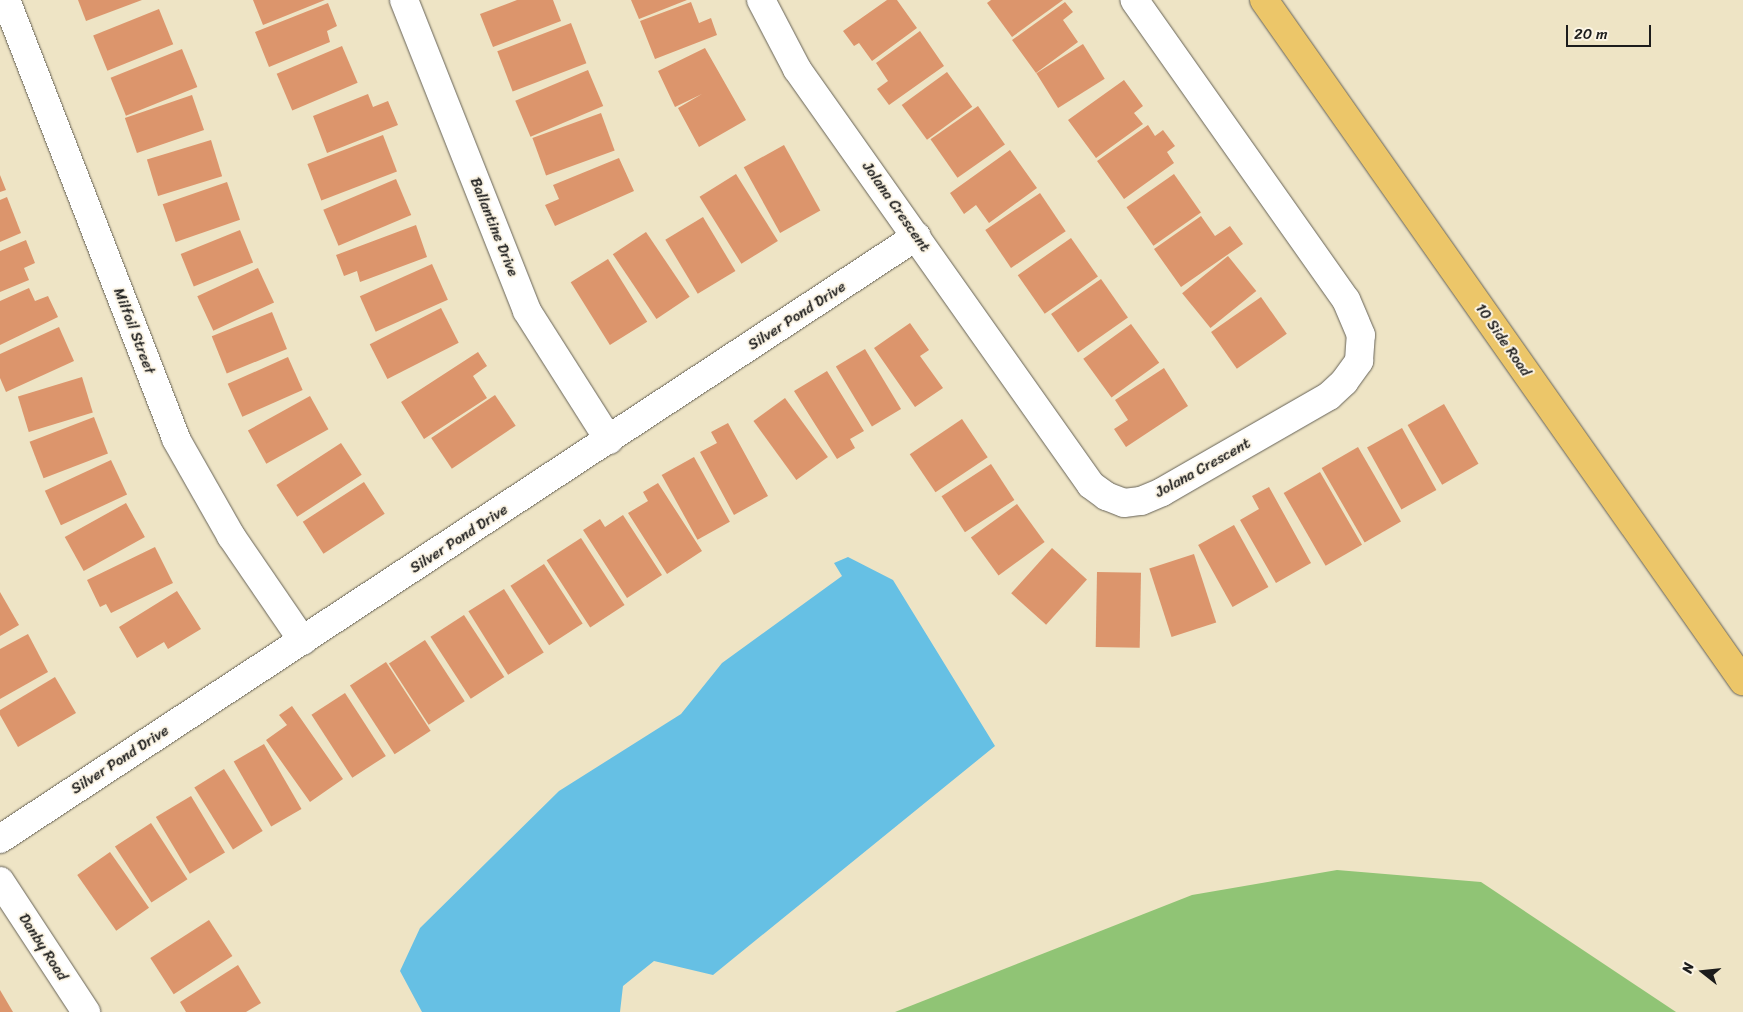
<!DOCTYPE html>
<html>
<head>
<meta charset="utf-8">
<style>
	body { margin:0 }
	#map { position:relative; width:1743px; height:1012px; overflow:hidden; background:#eee4c5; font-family:Sriracha,sans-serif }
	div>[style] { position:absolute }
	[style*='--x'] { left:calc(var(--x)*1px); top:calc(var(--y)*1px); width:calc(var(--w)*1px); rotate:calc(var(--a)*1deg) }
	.green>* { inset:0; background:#90c475 }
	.water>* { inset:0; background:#66c0e4 }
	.building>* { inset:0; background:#dc956c; transform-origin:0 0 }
	.roads { filter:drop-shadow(0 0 1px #666257) drop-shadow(0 0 1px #666257) }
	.minor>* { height:28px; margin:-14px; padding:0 14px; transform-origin:14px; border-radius:14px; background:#fff }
	.major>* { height:28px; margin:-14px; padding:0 14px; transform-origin:14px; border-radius:14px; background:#ecc669 }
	span { translate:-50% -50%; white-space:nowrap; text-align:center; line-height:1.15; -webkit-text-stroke:4px #fcf5e5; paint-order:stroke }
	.street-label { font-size:15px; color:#1c1c1c }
	.north { position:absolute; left:1678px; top:947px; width:50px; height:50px; -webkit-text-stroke:4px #fcf5e5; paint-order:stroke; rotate:286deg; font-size:14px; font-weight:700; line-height:20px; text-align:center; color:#1c1c1c }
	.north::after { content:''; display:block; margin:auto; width:18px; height:22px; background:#1c1c1c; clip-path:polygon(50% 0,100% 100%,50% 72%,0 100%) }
	.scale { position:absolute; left:1566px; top:25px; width:85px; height:22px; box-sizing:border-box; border:2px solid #1c1c1c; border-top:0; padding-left:6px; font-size:15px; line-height:18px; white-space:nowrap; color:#1c1c1c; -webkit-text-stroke:4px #fcf5e5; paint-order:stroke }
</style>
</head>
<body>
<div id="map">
	<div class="green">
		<div style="clip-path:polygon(1337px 870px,1481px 882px,1676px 1012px,895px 1012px,1192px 895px)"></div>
	</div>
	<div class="water">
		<div style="clip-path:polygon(848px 557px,893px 580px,995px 746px,713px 975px,654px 961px,623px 986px,620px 1012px,422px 1012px,400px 971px,420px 928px,559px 791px,681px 714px,722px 663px,842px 576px,834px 563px)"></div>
	</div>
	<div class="building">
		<div style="clip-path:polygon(78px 0,142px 0,86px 21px)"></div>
		<div style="clip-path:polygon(253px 0,325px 0,263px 25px)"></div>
		<div style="clip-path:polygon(517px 0,553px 0,561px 21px,493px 47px,480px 14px)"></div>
		<div style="clip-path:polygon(631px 0,687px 0,639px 19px)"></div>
		<div style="clip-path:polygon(887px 0,897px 0,917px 28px,872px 61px,859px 43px,854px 46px,843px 31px)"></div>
		<div style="clip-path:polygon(991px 0,1063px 0,1012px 37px,987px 3px)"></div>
		<div style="clip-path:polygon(691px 2px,699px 23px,711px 18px,717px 35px,655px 59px,640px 21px)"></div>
		<div style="clip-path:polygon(1065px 2px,1073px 12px,1063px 20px,1078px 42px,1036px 73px,1012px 40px)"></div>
		<div style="clip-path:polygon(328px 3px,337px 26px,327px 31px,330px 42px,269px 67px,255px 32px)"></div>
		<div style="left:159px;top:9px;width:38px;height:71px;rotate:68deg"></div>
		<div style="left:571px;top:23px;width:43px;height:79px;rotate:69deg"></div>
		<div style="clip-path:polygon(920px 31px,944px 66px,889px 105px,877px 89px,888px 81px,876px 63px)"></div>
		<div style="left:1083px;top:44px;width:41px;height:55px;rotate:58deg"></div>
		<div style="left:342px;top:46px;width:40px;height:71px;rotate:67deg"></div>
		<div style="clip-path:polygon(705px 48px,746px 120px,699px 147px,678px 108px,702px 94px,675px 107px,658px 71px)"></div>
		<div style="left:182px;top:49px;width:41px;height:77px;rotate:68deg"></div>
		<div style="left:588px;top:70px;width:39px;height:79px;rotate:67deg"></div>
		<div style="left:947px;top:72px;width:43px;height:56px;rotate:54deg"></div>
		<div style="clip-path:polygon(1124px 80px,1143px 106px,1134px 113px,1143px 124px,1096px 158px,1068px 120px)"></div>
		<div style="clip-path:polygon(368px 94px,373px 107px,388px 101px,398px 125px,327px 153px,313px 116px)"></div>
		<div style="left:192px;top:95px;width:37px;height:71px;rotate:71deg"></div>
		<div style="left:978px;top:106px;width:47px;height:58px;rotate:55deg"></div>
		<div style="left:601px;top:113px;width:40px;height:73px;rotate:70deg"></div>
		<div style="clip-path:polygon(1148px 125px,1155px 136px,1163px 130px,1175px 146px,1167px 152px,1174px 163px,1124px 199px,1097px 161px)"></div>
		<div style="left:383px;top:135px;width:39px;height:81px;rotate:69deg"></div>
		<div style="left:211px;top:140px;width:38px;height:67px;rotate:73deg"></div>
		<div style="left:784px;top:145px;width:75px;height:46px;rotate:61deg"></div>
		<div style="clip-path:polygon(1010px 150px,1037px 188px,989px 223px,976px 205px,964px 214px,950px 193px)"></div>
		<div style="clip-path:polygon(619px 158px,634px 191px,555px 226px,545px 205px,559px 199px,553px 185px)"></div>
		<div style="left:736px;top:174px;width:79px;height:43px;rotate:58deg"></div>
		<div style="left:1174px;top:174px;width:47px;height:58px;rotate:55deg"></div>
		<div style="clip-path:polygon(0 175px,6px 190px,0 192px)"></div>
		<div style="left:396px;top:179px;width:39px;height:79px;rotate:67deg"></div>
		<div style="left:227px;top:182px;width:40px;height:68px;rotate:71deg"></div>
		<div style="left:1040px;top:193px;width:46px;height:66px;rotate:56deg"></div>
		<div style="clip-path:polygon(7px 197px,21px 233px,0 242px,0 200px)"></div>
		<div style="clip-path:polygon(1201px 216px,1215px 236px,1230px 226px,1243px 244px,1181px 287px,1154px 249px)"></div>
		<div style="left:703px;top:217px;width:63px;height:44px;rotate:59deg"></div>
		<div style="clip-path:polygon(416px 225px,427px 257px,360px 282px,357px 271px,344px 276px,336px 255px)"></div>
		<div style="left:240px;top:230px;width:35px;height:64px;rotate:68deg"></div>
		<div style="left:646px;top:232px;width:78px;height:40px;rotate:56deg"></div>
		<div style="left:1071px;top:238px;width:47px;height:65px;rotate:55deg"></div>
		<div style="clip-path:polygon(26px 240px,35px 263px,24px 268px,29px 280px,0 292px,0 251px)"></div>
		<div style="left:1228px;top:256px;width:45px;height:59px;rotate:51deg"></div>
		<div style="left:608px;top:259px;width:74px;height:44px;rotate:58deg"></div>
		<div style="left:432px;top:264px;width:39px;height:79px;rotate:66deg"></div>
		<div style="left:258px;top:268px;width:38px;height:67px;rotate:65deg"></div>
		<div style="left:1101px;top:279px;width:47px;height:61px;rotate:55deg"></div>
		<div style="clip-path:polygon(29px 288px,35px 301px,48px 296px,58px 317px,0 345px,0 301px)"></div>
		<div style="left:1261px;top:297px;width:45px;height:61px;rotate:55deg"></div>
		<div style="left:441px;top:308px;width:39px;height:80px;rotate:63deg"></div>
		<div style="left:272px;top:312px;width:40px;height:65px;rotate:68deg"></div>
		<div style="clip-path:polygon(910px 323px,929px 350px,920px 356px,943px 388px,915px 407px,874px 348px)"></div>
		<div style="left:1131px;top:324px;width:48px;height:59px;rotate:54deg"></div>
		<div style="clip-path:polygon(59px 327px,74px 361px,6px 392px,0 378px,0 354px)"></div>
		<div style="left:865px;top:349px;width:70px;height:34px;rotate:59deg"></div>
		<div style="clip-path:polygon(478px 352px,487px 366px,473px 376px,487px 398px,424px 439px,401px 402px)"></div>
		<div style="left:288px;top:357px;width:36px;height:66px;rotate:66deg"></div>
		<div style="clip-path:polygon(1164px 368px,1188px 406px,1126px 447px,1114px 429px,1128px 420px,1115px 400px)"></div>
		<div style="clip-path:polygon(827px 371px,864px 431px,850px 439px,855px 448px,837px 459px,794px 391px)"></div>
		<div style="left:82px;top:377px;width:37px;height:67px;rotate:73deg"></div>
		<div style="left:495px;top:395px;width:37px;height:77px;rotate:56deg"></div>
		<div style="left:310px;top:396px;width:38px;height:71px;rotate:61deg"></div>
		<div style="left:785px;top:398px;width:73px;height:39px;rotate:54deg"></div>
		<div style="left:1444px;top:404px;width:69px;height:42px;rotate:60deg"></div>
		<div style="left:94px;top:417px;width:39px;height:69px;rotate:69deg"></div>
		<div style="left:962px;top:419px;width:46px;height:63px;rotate:56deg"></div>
		<div style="clip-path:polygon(728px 423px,768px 496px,734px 515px,700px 452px,717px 443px,711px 432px)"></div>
		<div style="left:1402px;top:428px;width:71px;height:40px;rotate:61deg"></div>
		<div style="left:341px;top:443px;width:38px;height:77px;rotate:57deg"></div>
		<div style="left:1358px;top:447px;width:86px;height:42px;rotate:60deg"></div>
		<div style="left:694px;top:457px;width:74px;height:37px;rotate:61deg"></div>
		<div style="left:111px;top:460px;width:38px;height:73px;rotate:65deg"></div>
		<div style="left:991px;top:464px;width:43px;height:59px;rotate:57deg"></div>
		<div style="left:1320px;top:472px;width:84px;height:42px;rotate:60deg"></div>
		<div style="left:364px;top:482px;width:38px;height:73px;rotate:57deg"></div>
		<div style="clip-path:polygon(658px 483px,702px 551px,667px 574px,628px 513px,648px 501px,643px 492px)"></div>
		<div style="clip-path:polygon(1269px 487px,1311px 563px,1276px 583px,1240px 520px,1259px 509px,1252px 496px)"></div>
		<div style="left:126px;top:503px;width:39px;height:70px;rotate:61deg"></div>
		<div style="left:1017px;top:504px;width:47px;height:57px;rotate:54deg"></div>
		<div style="clip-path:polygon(623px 515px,662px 575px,627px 598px,583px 530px,600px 519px,605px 527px)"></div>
		<div style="left:1234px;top:525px;width:71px;height:41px;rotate:61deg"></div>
		<div style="left:581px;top:538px;width:80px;height:41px;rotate:57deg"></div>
		<div style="clip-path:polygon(155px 547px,173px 583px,111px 613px,106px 604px,100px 607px,87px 580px)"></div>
		<div style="left:1052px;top:548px;width:47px;height:61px;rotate:42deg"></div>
		<div style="left:1194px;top:554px;width:72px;height:47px;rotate:72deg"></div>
		<div style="left:544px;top:564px;width:71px;height:40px;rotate:57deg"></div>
		<div style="left:1097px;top:572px;width:44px;height:75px;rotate:1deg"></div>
		<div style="left:504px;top:589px;width:75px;height:42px;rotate:58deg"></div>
		<div style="clip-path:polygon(177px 591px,201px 629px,168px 649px,164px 642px,137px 658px,119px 627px)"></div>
		<div style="clip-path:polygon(0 592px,19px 625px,0 636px)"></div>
		<div style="left:464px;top:615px;width:74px;height:40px;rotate:57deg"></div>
		<div style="clip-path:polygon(28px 634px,48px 672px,0 699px,0 649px)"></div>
		<div style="left:425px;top:640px;width:73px;height:43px;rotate:57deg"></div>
		<div style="left:386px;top:662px;width:82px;height:43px;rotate:57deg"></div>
		<div style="clip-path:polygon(55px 677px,76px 713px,18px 747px,0 715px,0 710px)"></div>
		<div style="left:345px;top:693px;width:75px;height:40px;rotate:57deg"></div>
		<div style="clip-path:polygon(292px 706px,343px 779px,310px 802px,266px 740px,287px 725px,279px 715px)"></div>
		<div style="left:264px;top:744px;width:75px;height:35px;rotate:60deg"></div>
		<div style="left:224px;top:769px;width:73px;height:35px;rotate:58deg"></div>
		<div style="left:191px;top:796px;width:66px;height:41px;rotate:59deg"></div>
		<div style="left:151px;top:823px;width:67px;height:43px;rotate:57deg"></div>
		<div style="left:110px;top:852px;width:68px;height:40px;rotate:55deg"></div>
		<div style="left:209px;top:920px;width:43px;height:70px;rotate:57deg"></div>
		<div style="clip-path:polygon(238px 965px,261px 1003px,246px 1012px,186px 1012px,180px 1002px)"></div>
		<div style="clip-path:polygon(0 990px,13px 1012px,0 1012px)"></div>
	</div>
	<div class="roads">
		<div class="minor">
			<div style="--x:6;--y:0;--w:471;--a:68.8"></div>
			<div style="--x:176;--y:439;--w:112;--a:60.4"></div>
			<div style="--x:231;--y:536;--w:127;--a:55.6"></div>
			<div style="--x:404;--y:0;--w:334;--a:68.4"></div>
			<div style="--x:527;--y:311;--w:153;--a:57.6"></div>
			<div style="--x:761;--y:0;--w:78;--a:62.4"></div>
			<div style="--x:797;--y:69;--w:509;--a:54.75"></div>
			<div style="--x:1091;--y:485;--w:19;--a:36"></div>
			<div style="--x:1106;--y:496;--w:19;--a:21"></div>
			<div style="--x:1124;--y:503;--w:17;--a:-7"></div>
			<div style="--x:1141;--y:501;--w:23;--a:-23"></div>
			<div style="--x:1162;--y:492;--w:193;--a:-29.9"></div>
			<div style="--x:1329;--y:396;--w:21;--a:-43"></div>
			<div style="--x:1344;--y:382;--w:26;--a:-54"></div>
			<div style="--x:1359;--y:361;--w:26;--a:-86"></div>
			<div style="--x:1361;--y:335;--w:38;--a:-113"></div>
			<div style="--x:1346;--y:300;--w:367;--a:-125.2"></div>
			<div style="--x:0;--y:839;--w:1097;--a:-33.33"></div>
			<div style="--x:0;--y:881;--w:157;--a:56.7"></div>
		</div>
		<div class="major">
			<div style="--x:1264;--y:0;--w:833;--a:54.88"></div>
		</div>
	</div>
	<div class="street-label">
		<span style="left:896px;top:207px;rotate:55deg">Jolana Crescent</span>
		<span style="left:494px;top:227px;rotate:68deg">Ballantine Drive</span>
		<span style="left:797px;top:316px;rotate:-33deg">Silver Pond Drive</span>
		<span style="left:134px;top:331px;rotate:69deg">Milfoil Street</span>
		<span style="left:1503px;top:340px;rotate:55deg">10 Side Road</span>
		<span style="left:1203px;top:468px;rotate:-29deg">Jolana Crescent</span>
		<span style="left:459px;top:539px;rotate:-33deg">Silver Pond Drive</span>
		<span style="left:120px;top:760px;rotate:-33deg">Silver Pond Drive</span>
		<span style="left:43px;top:947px;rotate:57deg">Danby Road</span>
	</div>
	<div class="north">N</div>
	<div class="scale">20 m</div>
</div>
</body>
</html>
